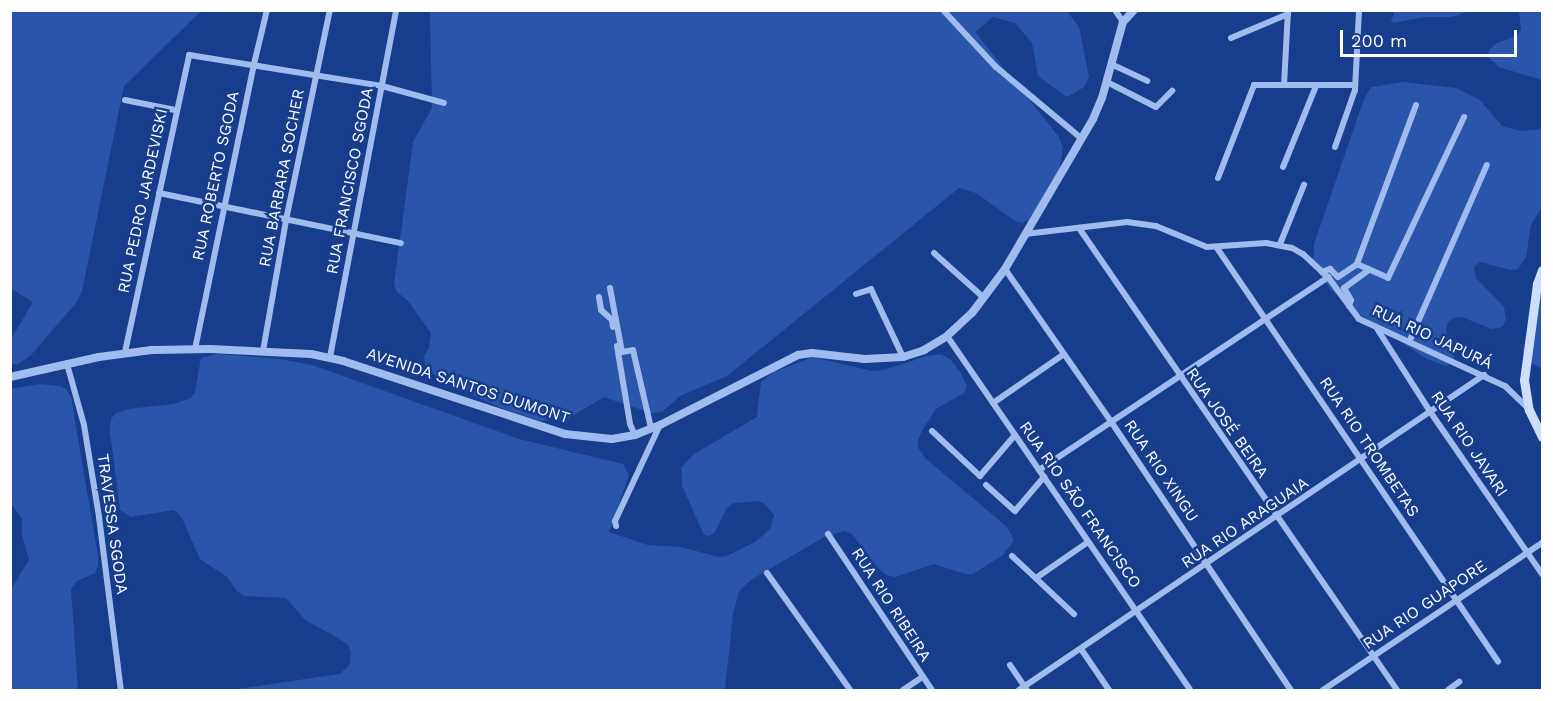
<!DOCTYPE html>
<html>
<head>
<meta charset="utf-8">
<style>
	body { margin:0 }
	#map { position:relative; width:1553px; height:701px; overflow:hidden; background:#163e8c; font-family:"Work Sans",sans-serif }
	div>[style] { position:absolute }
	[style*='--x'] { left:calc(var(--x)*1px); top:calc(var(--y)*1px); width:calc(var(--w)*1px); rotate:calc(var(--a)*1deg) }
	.green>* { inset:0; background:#2956ab }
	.minor>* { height:6px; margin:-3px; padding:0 3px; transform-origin:3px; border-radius:3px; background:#a0bcef }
	.tertiary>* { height:8px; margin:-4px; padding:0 4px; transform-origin:4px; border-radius:4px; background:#a0bcef }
	.secondary>* { height:9px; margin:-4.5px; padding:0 4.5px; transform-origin:4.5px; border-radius:4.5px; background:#ceddfb }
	span { translate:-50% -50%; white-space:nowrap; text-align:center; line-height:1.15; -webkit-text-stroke:5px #163e8c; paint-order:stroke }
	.street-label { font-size:16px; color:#fff }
	.frame { position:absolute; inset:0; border:12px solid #fff; pointer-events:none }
	.scale { position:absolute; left:1340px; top:30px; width:177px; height:27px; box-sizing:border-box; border:3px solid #fff; border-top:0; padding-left:8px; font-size:18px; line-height:21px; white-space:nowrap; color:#fff; -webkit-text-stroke:4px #163e8c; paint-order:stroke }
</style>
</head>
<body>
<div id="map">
	<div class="green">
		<div style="clip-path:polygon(11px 10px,201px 11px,124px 86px,82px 291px,76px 303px,31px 355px,17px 365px,11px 362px,11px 339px,33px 302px,11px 289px)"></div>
		<div style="clip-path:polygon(1066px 10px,1079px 27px,1089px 77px,1084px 87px,1067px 97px,1038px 76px,1032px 43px,1015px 23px,993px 17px,975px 32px,1059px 137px,1063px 148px,1058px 179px,1029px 220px,1022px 223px,1015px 221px,976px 193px,959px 188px,727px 376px,680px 396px,662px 412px,651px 413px,604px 397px,567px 419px,540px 421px,504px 409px,456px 388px,438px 378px,426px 367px,424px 356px,429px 348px,431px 333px,408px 301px,397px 292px,394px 284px,413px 142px,432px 108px,430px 11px)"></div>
		<div style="clip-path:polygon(1395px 11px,1395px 10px,1470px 11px,1452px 17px,1425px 17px,1394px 23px,1391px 20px)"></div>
		<div style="clip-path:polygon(1519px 11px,1542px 11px,1542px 80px,1499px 67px,1488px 57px,1489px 50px,1497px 43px,1517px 36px,1521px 29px)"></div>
		<div style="clip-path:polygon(1403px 82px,1456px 88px,1480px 100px,1502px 126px,1521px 131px,1542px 129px,1542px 207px,1531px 225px,1526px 257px,1518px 269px,1511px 270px,1480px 262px,1474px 267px,1476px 278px,1504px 307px,1506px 320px,1502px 327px,1492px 329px,1462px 317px,1454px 318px,1448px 322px,1446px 330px,1454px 355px,1454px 362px,1446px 366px,1427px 359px,1359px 314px,1331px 290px,1313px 265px,1314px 244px,1364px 99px,1371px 87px)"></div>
		<div style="clip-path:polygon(1542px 289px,1542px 368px,1528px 362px,1523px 350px)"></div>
		<div style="clip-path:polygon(218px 354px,279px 359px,312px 365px,519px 439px,623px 464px,629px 475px,609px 532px,648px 545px,681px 547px,718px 557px,727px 556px,755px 542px,770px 529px,774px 515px,765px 504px,758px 501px,733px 503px,727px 508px,715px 532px,709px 536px,704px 535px,682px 486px,681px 468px,694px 454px,757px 417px,761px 382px,774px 372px,813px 357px,871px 371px,884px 370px,924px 357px,940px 354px,950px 359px,961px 373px,967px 386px,964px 393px,936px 409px,924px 427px,918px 440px,918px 448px,926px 459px,1007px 527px,1014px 540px,1003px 555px,973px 574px,965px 574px,934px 564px,895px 577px,886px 575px,877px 567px,852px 534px,844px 531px,824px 537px,751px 580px,739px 591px,733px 614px,725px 690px,231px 690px,340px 674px,350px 664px,351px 652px,348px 645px,338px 638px,305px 620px,286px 598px,245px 596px,237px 591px,227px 577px,200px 559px,182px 518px,174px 510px,131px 517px,120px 510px,110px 432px,111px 419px,115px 414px,128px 409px,174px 404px,191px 398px,195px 392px,201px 358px)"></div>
		<div style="clip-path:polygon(40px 384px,60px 386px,66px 389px,71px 397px,98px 556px,98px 566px,95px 573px,77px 581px,71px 589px,78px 690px,11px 690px,11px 589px,29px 560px,22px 535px,22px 519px,11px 503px,11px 389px)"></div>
	</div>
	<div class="minor">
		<div style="--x:943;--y:10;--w:78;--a:47.1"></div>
		<div style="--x:996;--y:67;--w:112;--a:39.9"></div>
		<div style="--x:1115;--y:10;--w:14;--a:56"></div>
		<div style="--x:1231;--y:38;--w:62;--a:-22.8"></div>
		<div style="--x:1111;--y:64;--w:40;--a:25"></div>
		<div style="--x:1107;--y:82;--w:55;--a:27"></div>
		<div style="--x:1156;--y:107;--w:23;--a:-45"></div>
		<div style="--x:1284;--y:85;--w:75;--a:-86.9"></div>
		<div style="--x:125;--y:100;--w:51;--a:11.3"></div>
		<div style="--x:1416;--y:105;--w:170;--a:110.4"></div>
		<div style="--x:1357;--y:264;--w:34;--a:24"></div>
		<div style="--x:1388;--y:278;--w:178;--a:-64.7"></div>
		<div style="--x:1335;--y:147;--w:60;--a:-70.7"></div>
		<div style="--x:1355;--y:90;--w:80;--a:-87.1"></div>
		<div style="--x:1283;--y:167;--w:87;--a:-67.8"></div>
		<div style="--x:1218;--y:178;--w:100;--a:-68.8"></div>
		<div style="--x:1254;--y:85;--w:100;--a:0"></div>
		<div style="--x:159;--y:193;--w:247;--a:11.7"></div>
		<div style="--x:1079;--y:228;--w:561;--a:55.46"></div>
		<div style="--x:1025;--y:234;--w:103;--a:-6.7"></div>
		<div style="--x:1127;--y:222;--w:29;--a:8"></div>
		<div style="--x:1156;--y:226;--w:55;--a:22.4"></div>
		<div style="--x:1207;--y:247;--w:59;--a:-3.9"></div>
		<div style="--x:1266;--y:243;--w:26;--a:11"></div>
		<div style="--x:1292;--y:248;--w:13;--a:29"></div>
		<div style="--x:1303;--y:254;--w:34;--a:43"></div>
		<div style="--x:1328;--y:277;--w:52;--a:53.6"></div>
		<div style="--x:1359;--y:319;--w:161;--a:24.7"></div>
		<div style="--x:1505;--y:386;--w:30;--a:44"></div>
		<div style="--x:1280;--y:244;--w:64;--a:-67.9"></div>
		<div style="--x:1217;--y:248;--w:500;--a:55.8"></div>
		<div style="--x:934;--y:253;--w:67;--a:42"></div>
		<div style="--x:1005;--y:269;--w:188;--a:55.2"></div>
		<div style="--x:1112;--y:423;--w:321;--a:56.2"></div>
		<div style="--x:1322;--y:272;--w:9;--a:-21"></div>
		<div style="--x:1330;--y:269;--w:11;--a:45"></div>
		<div style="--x:1338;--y:277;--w:23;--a:-34"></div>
		<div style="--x:610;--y:288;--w:65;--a:79.4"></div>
		<div style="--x:622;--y:352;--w:11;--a:-10"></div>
		<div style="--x:633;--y:350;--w:80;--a:77"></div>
		<div style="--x:856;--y:294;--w:16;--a:-18"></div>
		<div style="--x:871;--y:289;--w:75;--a:64.8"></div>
		<div style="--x:599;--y:297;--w:13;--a:81"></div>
		<div style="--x:601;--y:310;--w:15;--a:42"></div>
		<div style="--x:612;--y:320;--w:7;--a:82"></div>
		<div style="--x:1349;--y:306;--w:6;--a:-72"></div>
		<div style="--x:1351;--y:300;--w:14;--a:-120"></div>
		<div style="--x:1344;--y:288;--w:31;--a:-36"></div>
		<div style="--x:1376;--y:327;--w:102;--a:57.4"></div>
		<div style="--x:1431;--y:413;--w:196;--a:55.4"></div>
		<div style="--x:947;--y:336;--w:429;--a:55.5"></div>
		<div style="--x:1410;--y:340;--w:191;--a:-66.3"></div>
		<div style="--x:617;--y:346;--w:79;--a:80.5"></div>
		<div style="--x:630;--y:424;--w:12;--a:66"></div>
		<div style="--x:195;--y:349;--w:291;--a:-78.3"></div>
		<div style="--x:254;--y:64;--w:56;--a:-76.5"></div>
		<div style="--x:263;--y:351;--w:133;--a:-80"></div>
		<div style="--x:286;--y:220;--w:215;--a:-78.2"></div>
		<div style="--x:125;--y:352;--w:304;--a:-77.8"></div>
		<div style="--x:189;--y:55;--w:195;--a:9.1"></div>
		<div style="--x:382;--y:86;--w:64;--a:15.3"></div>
		<div style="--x:330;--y:357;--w:353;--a:-79.2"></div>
		<div style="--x:67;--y:364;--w:63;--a:74.4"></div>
		<div style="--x:84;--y:425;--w:93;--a:80.7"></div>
		<div style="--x:99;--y:517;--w:174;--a:82.8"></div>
		<div style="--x:993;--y:403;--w:86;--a:-34.6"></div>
		<div style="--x:932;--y:431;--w:66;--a:43.2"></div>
		<div style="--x:980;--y:476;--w:54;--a:-49.5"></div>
		<div style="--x:1039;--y:470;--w:348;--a:-33.7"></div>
		<div style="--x:986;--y:485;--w:39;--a:42"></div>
		<div style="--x:1015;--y:511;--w:45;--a:-49.5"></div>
		<div style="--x:616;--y:526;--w:5;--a:-101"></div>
		<div style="--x:615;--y:521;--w:106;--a:-64.9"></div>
		<div style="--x:828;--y:534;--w:187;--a:56.3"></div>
		<div style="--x:1012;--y:556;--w:85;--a:43.1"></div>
		<div style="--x:767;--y:573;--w:143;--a:54.6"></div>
		<div style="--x:1036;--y:578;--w:63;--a:-34.7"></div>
		<div style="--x:1081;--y:649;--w:50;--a:55.7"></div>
		<div style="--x:1010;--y:665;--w:30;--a:56"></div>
		<div style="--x:903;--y:690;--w:23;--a:-34"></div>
		<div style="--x:1019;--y:690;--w:562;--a:-34.11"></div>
		<div style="--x:1323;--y:690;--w:264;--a:-33.9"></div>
		<div style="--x:1448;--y:690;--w:14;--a:-36"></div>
	</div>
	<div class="tertiary">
		<div style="--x:10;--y:377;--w:91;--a:-12.7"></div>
		<div style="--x:99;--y:357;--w:53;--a:-7.5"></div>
		<div style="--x:152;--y:350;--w:58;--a:-1"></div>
		<div style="--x:210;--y:349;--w:101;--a:2.8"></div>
		<div style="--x:311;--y:354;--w:33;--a:12"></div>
		<div style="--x:343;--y:361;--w:234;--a:18.2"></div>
		<div style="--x:565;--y:434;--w:47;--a:6.1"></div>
		<div style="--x:612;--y:439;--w:23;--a:-10"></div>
		<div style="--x:635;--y:435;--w:27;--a:-22"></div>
		<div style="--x:660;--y:425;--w:155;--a:-26.9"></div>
		<div style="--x:798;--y:355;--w:14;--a:-8"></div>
		<div style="--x:812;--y:353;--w:53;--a:6.5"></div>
		<div style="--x:865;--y:359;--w:38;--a:-3"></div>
		<div style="--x:903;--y:357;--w:22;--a:-18"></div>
		<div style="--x:924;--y:350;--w:27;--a:-31"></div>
		<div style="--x:947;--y:336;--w:34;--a:-43"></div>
		<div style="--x:972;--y:313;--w:55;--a:-53.1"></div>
		<div style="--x:1005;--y:269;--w:174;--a:-59.6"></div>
		<div style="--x:1093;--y:119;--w:23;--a:-67"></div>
		<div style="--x:1102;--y:98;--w:79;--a:-74.6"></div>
		<div style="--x:1123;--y:22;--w:16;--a:-47"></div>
	</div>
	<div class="secondary">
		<div style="--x:1542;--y:270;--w:15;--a:110"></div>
		<div style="--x:1537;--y:284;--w:97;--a:97.7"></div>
		<div style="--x:1524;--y:380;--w:30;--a:81"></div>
		<div style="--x:1529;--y:410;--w:30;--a:64"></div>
	</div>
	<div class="street-label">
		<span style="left:216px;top:176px;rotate:-78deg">RUA ROBERTO SGODA</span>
		<span style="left:282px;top:178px;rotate:-79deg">RUA BARBARA SOCHER</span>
		<span style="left:350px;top:181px;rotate:-79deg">RUA FRANCISCO SGODA</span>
		<span style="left:143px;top:201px;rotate:-78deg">RUA PEDRO JARDEVISKI</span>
		<span style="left:1432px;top:337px;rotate:25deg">RUA RIO JAPURÁ</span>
		<span style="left:468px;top:386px;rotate:18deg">AVENIDA SANTOS DUMONT</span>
		<span style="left:1227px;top:423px;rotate:55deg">RUA JOSÉ BEIRA</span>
		<span style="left:1469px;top:444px;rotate:56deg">RUA RIO JAVARI</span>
		<span style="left:1369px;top:447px;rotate:56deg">RUA RIO TROMBETAS</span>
		<span style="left:1161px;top:471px;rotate:56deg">RUA RIO XINGU</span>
		<span style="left:1080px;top:505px;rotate:55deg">RUA RIO SÃO FRANCISCO</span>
		<span style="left:1245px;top:523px;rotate:-34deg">RUA RIO ARAGUAIA</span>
		<span style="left:112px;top:524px;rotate:82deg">TRAVESSA SGODA</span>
		<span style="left:891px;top:605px;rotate:57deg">RUA RIO RIBEIRA</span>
		<span style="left:1425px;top:605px;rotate:-34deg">RUA RIO GUAPORE</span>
	</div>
	<div class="frame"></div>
	<div class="scale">200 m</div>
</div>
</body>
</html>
